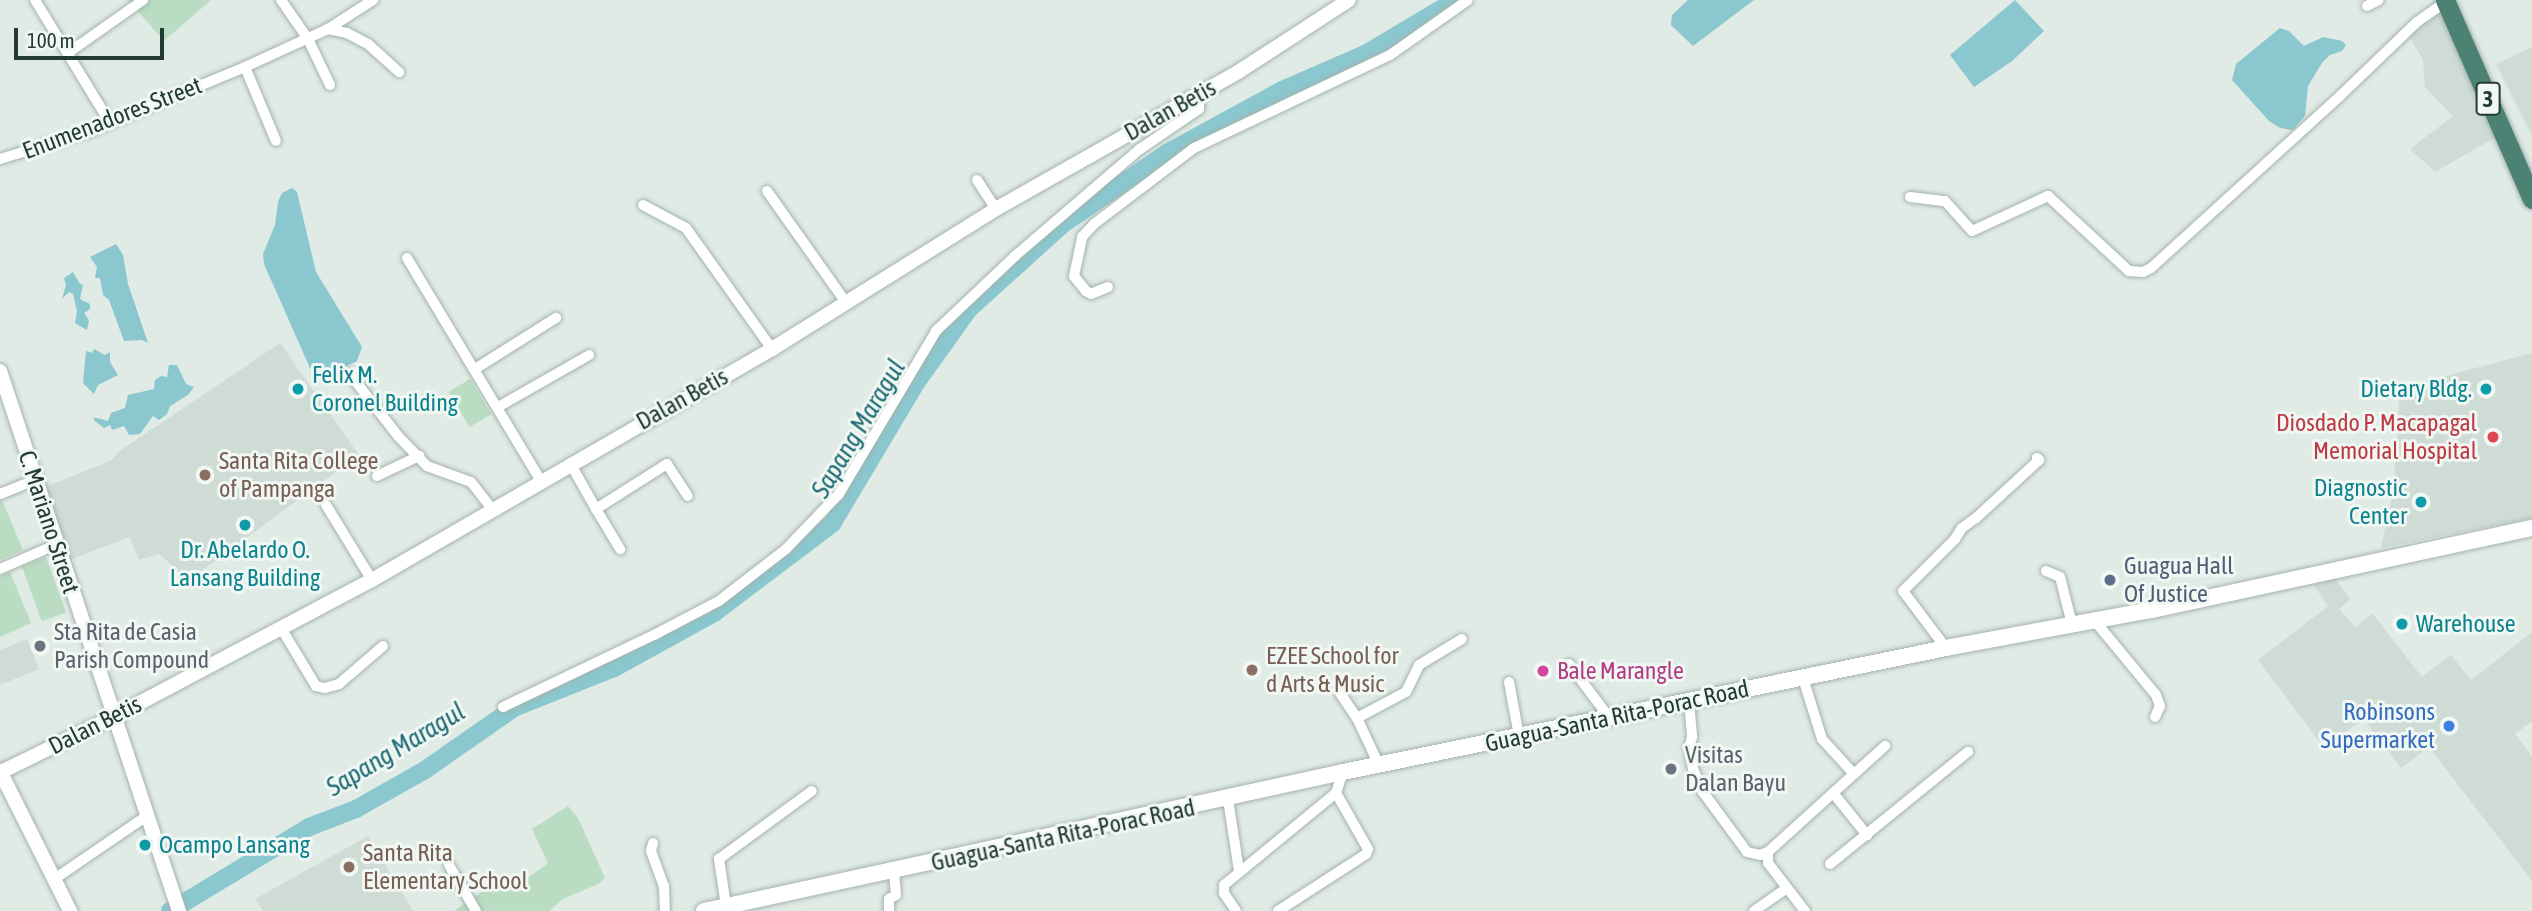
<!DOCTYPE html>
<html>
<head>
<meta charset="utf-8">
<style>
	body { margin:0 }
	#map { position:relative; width:2532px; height:911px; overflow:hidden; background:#e1ebe6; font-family:"Asap Condensed",sans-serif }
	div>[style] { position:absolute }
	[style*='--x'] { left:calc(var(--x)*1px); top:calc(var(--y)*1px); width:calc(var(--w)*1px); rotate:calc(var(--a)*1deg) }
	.built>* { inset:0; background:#cfdbd5 }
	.green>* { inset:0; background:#badcc2; transform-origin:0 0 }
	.water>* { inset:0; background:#8ac7cf }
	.river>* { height:18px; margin:-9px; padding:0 9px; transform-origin:9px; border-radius:9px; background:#8ac7cf }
	.roads { filter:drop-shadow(0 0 2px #a4b3ad) drop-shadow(0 0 2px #a4b3ad) }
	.minor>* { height:10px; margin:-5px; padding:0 5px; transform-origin:5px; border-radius:5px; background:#fff }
	.tertiary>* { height:14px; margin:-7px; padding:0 7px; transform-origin:7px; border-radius:7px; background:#fff }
	.secondary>* { height:16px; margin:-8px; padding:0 8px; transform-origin:8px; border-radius:8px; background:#fff }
	.trunk>* { height:19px; margin:-9.5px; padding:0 9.5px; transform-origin:9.5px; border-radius:9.5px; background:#4b8274 }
	.dots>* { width:19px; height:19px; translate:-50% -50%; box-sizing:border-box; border:4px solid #f1f8f4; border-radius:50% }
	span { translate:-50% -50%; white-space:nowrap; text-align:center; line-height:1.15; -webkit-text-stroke:6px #f1f8f4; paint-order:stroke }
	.shield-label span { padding:2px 5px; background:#f1f8f4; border:2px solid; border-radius:5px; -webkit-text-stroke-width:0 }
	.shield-label { font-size:23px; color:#223b33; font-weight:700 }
	.street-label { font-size:24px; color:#223b33 }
	.culture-label { font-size:24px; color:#0d838f }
	.left { translate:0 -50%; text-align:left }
	.right { translate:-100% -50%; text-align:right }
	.health-label { font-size:24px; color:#be3a42 }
	.education-label { font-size:24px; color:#785e54 }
	.service-label { font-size:24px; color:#4e5e75 }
	.worship-label { font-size:24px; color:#5b616d }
	.hotel-label { font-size:24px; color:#b23c85 }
	.shop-label { font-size:24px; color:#366cbe }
	.water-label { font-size:26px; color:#1e6a75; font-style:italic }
	.scale { position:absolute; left:14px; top:28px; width:150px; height:32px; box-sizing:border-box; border:4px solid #223b33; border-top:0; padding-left:9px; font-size:21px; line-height:24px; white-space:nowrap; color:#223b33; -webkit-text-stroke:5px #f1f8f4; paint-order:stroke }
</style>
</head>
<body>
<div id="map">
	<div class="built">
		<div style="clip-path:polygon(2441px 8px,2498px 136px,2435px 172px,2410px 149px,2453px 116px,2425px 87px,2423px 60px,2408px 34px)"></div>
		<div style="clip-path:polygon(2532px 47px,2532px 136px,2496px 64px)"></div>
		<div style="clip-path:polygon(280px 343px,359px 455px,189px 580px,159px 554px,139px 560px,130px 537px,69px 560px,43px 488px,110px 461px,121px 450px)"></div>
		<div style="clip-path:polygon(2532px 353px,2532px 518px,2381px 548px,2394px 485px,2400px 388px)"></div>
		<div style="clip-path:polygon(2331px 573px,2350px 599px,2339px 609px,2355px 627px,2372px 613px,2422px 677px,2451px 655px,2471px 680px,2532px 632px,2532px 721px,2515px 734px,2532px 756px,2532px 881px,2429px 747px,2401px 768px,2363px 718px,2325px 749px,2258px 660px,2328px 606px,2314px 586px)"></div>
		<div style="clip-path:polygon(27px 639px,39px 669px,0 685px,0 650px)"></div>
		<div style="clip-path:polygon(368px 836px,413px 911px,263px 911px,255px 899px)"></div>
	</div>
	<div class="green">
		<div style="clip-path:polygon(128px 0,211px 0,164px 41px)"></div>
		<div style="left:470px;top:379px;width:41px;height:25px;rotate:59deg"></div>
		<div style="clip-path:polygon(2px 500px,23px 550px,0 560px,0 501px)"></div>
		<div style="left:46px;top:557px;width:59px;height:26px;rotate:70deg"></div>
		<div style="clip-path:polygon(10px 572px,31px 623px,0 637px,0 576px)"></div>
		<div style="clip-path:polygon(568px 806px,578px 818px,605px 878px,598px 884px,563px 899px,549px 911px,454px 911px,493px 884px,497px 891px,525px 880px,548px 863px,532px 829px)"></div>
	</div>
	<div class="water">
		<div style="clip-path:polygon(1688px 0,1754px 0,1693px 46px,1671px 25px,1672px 15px)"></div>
		<div style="clip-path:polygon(2015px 0,2044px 31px,2012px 61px,1974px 87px,1950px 55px)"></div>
		<div style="clip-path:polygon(2280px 28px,2289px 31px,2304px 46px,2323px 37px,2342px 41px,2346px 45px,2342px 51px,2330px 55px,2322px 63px,2308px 86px,2305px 116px,2293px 130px,2280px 128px,2269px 121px,2232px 80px,2236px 64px)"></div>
		<div style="clip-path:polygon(292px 188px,297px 192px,316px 272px,362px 347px,357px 361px,326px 376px,320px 377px,310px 368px,264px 264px,263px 254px,275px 225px,278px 202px,282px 193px)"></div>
		<div style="clip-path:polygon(116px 244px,123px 255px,128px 284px,148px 343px,142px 340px,124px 341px,109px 300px,103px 295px,100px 278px,95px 278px,97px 267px,90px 257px)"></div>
		<div style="clip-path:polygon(73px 272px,80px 284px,83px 285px,80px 299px,90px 304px,90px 309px,84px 313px,89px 320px,87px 330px,75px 323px,77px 311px,73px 294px,69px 292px,62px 299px,66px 285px,64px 278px)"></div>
		<div style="clip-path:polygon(94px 349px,105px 355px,110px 352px,110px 362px,118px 375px,98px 385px,94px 394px,83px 383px,86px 351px,92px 353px)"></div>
		<div style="clip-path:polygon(169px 365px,177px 365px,186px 384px,194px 387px,188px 395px,170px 406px,167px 414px,159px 420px,153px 416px,140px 434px,129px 435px,124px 426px,112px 430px,110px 425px,104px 428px,95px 421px,93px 418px,97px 418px,108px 421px,111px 413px,125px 408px,128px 395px,154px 389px,155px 380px,161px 376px,167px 377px)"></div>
	</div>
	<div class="river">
		<div style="--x:170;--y:911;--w:162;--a:-31.1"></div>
		<div style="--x:309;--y:827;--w:50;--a:-21"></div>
		<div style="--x:356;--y:809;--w:79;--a:-29.5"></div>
		<div style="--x:425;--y:770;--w:108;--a:-34.9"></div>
		<div style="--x:514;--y:708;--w:108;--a:-21.8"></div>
		<div style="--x:614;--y:668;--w:114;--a:-28.8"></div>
		<div style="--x:714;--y:613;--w:148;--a:-37"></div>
		<div style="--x:832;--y:524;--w:164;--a:-59.2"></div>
		<div style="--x:916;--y:383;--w:91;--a:-54.4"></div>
		<div style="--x:969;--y:309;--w:127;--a:-42.1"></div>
		<div style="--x:1063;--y:224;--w:126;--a:-34.3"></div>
		<div style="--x:1167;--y:153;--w:131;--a:-28.7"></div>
		<div style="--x:1282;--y:90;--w:93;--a:-23.5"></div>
		<div style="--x:1367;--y:53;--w:104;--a:-30.8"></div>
	</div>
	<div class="roads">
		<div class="minor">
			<div style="--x:35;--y:0;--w:144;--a:58.6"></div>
			<div style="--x:281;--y:0;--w:47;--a:55.3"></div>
			<div style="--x:308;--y:39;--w:51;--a:64.4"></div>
			<div style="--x:2367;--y:6;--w:13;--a:-27"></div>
			<div style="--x:328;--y:29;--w:19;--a:12"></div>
			<div style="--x:347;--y:33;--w:24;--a:28"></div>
			<div style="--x:368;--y:44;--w:42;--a:42.1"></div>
			<div style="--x:68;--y:53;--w:92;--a:-35.2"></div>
			<div style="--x:245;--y:67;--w:80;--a:67.3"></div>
			<div style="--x:0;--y:159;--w:92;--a:-17.1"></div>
			<div style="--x:88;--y:132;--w:170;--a:-22.5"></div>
			<div style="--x:245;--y:67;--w:91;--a:-24.6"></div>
			<div style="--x:328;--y:29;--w:54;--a:-32.8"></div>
			<div style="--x:977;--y:180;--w:35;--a:57"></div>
			<div style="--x:767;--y:191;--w:138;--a:54.7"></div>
			<div style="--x:1910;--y:197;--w:35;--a:7"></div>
			<div style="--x:1945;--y:201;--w:40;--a:48"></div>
			<div style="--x:1972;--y:231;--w:84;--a:-24.7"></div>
			<div style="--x:2048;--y:196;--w:110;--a:42.8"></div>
			<div style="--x:2129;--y:271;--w:14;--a:4"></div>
			<div style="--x:2143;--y:272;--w:9;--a:-27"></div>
			<div style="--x:2151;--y:268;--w:256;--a:-42.3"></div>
			<div style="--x:2340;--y:96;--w:107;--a:-43.9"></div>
			<div style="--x:2417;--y:22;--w:35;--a:-35"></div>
			<div style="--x:643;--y:205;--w:49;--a:28.1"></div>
			<div style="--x:686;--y:228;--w:148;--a:54.6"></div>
			<div style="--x:407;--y:258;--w:260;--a:59"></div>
			<div style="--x:1108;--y:287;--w:18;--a:158"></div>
			<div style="--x:1091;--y:294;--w:6;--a:-149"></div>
			<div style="--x:1086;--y:291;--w:19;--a:-129"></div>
			<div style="--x:1074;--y:276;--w:40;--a:-78"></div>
			<div style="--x:1082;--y:237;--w:18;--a:-47"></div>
			<div style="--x:1094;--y:224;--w:126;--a:-37.2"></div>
			<div style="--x:1194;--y:148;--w:217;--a:-25.4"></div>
			<div style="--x:1390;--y:55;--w:95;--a:-35.2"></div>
			<div style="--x:475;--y:369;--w:96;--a:-32.2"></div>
			<div style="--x:349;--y:373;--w:80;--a:52.1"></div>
			<div style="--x:398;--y:436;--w:42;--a:46"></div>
			<div style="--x:427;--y:466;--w:47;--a:20"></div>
			<div style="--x:471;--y:482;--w:34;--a:52"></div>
			<div style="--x:498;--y:407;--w:105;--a:-29.7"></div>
			<div style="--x:570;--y:463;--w:53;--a:60.5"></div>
			<div style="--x:596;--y:509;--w:84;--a:-32.4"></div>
			<div style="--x:667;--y:464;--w:38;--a:57"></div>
			<div style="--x:377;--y:476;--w:47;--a:-25.5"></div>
			<div style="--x:0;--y:494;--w:38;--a:-22"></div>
			<div style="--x:326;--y:505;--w:88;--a:58.5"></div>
			<div style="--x:596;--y:509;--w:47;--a:59"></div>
			<div style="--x:0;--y:569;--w:60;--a:-23.6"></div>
			<div style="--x:2046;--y:571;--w:15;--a:23"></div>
			<div style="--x:2060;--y:577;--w:49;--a:75.7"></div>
			<div style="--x:2094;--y:620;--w:97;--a:50.4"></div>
			<div style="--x:2156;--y:695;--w:12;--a:70"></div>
			<div style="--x:2160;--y:706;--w:12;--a:114"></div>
			<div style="--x:281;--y:628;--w:68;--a:58.9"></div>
			<div style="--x:316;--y:686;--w:9;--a:13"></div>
			<div style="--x:325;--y:688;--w:15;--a:-16"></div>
			<div style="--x:339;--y:684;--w:58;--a:-40.8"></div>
			<div style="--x:1946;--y:648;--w:71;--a:-127"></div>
			<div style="--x:1903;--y:591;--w:74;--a:-45"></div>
			<div style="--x:1955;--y:539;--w:13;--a:-58"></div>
			<div style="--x:1962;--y:528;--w:17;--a:-36"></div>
			<div style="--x:1976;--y:518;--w:86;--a:-42.6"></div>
			<div style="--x:2039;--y:460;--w:3;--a:-135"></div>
			<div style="--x:1569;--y:664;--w:66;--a:53"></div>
			<div style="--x:1803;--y:678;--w:64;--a:72.7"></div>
			<div style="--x:1822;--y:739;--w:47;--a:47.6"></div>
			<div style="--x:1854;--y:774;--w:116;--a:137.8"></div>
			<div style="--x:1768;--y:852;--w:11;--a:90"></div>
			<div style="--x:1768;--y:863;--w:61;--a:52.4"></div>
			<div style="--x:1509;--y:682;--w:55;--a:79.5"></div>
			<div style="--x:1340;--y:693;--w:30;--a:56"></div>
			<div style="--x:1357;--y:718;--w:52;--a:64.9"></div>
			<div style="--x:1689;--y:701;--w:36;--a:85"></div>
			<div style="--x:1692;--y:737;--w:11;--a:105"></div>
			<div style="--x:1689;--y:748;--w:21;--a:79"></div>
			<div style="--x:1693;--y:769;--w:25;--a:67"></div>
			<div style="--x:1703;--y:792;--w:74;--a:53.7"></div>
			<div style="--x:1747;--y:852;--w:13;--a:13"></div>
			<div style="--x:1760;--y:855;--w:9;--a:-21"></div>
			<div style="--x:503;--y:707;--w:167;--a:-25.5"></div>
			<div style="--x:654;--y:635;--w:73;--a:-27.6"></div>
			<div style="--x:719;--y:601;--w:85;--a:-37.8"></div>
			<div style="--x:786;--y:549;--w:76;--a:-46.1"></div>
			<div style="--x:839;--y:494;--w:190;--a:-59.2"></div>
			<div style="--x:936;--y:331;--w:109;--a:-43.5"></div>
			<div style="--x:1015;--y:256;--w:165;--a:-40.6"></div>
			<div style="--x:1140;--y:149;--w:71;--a:-34.1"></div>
			<div style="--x:1199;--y:109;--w:15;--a:-90"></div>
			<div style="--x:1357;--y:718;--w:55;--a:-28"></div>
			<div style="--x:1406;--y:692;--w:30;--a:-64"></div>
			<div style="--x:1419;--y:665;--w:50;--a:-31.2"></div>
			<div style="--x:1854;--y:774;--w:42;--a:-42.1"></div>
			<div style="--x:1834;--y:794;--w:53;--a:51.2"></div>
			<div style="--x:1228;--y:799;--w:73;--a:81.3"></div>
			<div style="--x:653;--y:843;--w:8;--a:104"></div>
			<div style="--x:651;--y:851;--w:37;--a:70"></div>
			<div style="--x:664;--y:886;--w:25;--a:88"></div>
			<div style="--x:1830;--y:864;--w:178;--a:-39.1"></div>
			<div style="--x:449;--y:865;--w:53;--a:59.6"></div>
			<div style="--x:53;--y:880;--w:115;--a:-34.4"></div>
			<div style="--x:726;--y:906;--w:48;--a:-98.5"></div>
			<div style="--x:719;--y:859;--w:115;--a:-36.2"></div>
			<div style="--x:889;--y:911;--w:12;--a:-90"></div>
			<div style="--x:889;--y:899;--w:8;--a:-30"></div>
			<div style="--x:896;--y:895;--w:24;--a:-95"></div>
			<div style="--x:1236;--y:911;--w:22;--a:-124"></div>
			<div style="--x:1224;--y:893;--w:8;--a:-90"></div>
			<div style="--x:1224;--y:885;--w:145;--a:-39.4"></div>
			<div style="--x:1336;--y:793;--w:22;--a:-72"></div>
			<div style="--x:1278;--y:911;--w:105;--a:-32.9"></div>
			<div style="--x:1366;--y:854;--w:5;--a:-68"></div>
			<div style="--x:1368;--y:849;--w:64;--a:-119.7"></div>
			<div style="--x:1754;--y:911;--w:40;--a:-34.9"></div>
		</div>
		<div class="tertiary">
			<div style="--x:0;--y:371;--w:569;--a:71.66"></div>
			<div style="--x:0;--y:771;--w:157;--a:63.4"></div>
			<div style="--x:1;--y:772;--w:127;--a:-26.2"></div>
			<div style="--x:115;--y:716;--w:291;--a:-27.9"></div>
			<div style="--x:372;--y:580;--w:462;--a:-30"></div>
			<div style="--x:772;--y:349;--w:264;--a:-32"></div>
			<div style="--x:996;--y:209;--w:278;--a:-29.5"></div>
			<div style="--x:1238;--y:72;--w:132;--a:-33"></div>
		</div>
		<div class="secondary">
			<div style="--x:704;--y:911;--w:654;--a:-12.27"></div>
			<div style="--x:1343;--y:772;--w:616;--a:-11.62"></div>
			<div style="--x:1946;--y:648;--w:209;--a:-10.5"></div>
			<div style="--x:2152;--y:610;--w:389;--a:-12.2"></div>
		</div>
		<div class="trunk">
			<div style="--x:2445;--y:0;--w:217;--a:66.4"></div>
		</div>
	</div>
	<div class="dots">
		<div style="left:298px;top:389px;background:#0f9aa8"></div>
		<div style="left:2486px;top:389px;background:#0f9aa8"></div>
		<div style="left:2493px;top:437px;background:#e0444e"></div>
		<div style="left:205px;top:475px;background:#8d6e63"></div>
		<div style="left:2421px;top:502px;background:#0f9aa8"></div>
		<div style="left:245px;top:525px;background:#0f9aa8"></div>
		<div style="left:2110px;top:580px;background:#5c6f8a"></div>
		<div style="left:2402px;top:624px;background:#0f9aa8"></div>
		<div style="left:40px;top:646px;background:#6b7280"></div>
		<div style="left:1252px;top:670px;background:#8d6e63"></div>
		<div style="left:1543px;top:671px;background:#d1479c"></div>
		<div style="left:2449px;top:726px;background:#3f7fe0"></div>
		<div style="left:1671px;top:769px;background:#6b7280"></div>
		<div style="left:145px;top:845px;background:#0f9aa8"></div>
		<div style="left:349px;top:867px;background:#8d6e63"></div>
	</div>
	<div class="shield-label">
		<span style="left:2488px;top:99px">3</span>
	</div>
	<div class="street-label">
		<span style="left:1170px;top:110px;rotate:-29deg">Dalan Betis</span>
		<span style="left:112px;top:118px;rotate:-21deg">Enumenadores Street</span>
		<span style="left:682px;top:399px;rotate:-29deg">Dalan Betis</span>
		<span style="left:49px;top:522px;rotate:72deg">C. Mariano Street</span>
		<span style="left:1617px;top:716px;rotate:-12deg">Guagua-Santa Rita-Porac Road</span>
		<span style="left:95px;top:725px;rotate:-27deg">Dalan Betis</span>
		<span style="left:1063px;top:835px;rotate:-12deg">Guagua-Santa Rita-Porac Road</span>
	</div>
	<div class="culture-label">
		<span class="left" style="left:312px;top:389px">Felix M.<br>Coronel Building</span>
		<span class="right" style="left:2472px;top:389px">Dietary Bldg.</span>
		<span class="right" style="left:2407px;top:502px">Diagnostic<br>Center</span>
		<span style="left:245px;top:564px">Dr. Abelardo O.<br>Lansang Building</span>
		<span class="left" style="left:2416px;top:624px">Warehouse</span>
		<span class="left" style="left:159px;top:845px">Ocampo Lansang</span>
	</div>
	<div class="health-label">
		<span class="right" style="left:2477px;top:437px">Diosdado P. Macapagal<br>Memorial Hospital</span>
	</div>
	<div class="education-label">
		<span class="left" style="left:219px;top:475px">Santa Rita College<br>of Pampanga</span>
		<span class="left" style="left:1266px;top:670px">EZEE School for<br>d Arts &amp; Music</span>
		<span class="left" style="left:363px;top:867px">Santa Rita<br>Elementary School</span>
	</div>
	<div class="service-label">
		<span class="left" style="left:2124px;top:580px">Guagua Hall<br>Of Justice</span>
	</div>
	<div class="worship-label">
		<span class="left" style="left:54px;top:646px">Sta Rita de Casia<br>Parish Compound</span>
		<span class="left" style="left:1685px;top:769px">Visitas<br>Dalan Bayu</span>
	</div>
	<div class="hotel-label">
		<span class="left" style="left:1557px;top:671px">Bale Marangle</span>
	</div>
	<div class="shop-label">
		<span class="right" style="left:2435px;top:726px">Robinsons<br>Supermarket</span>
	</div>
	<div class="water-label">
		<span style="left:859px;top:429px;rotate:-59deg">Sapang Maragul</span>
		<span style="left:396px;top:750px;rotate:-31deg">Sapang Maragul</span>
	</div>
	<div class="scale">100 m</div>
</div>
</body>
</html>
